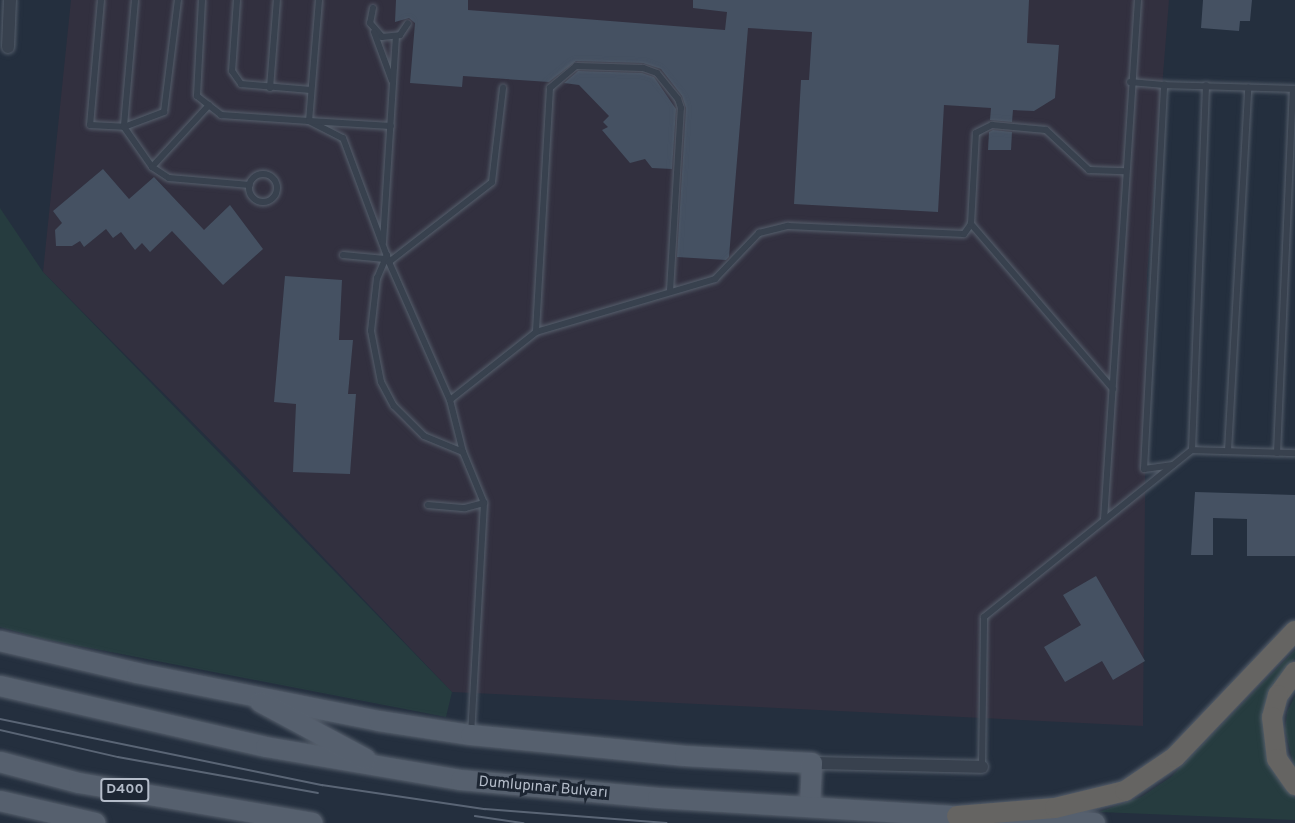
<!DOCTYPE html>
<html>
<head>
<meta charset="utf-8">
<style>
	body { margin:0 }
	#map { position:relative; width:1295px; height:823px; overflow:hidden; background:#242f3e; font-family:Overpass,sans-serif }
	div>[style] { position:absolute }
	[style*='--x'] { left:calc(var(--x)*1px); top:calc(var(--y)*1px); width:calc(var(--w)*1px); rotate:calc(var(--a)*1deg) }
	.medical>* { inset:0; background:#32303f }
	.green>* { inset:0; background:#263c3f }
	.building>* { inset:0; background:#455162 }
	.roads { filter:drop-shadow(0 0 2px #565f6c) drop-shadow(0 0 2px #565f6c) }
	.service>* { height:6px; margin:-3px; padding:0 3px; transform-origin:3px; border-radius:3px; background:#38414e }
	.service>.ring { margin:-3px; padding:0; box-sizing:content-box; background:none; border:6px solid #38414e; border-radius:50% }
	.minor>* { height:12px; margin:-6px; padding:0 6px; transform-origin:6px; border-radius:6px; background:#38414e }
	.primary>* { height:20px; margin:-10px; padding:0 10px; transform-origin:10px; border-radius:10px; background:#56606e }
	.trunk>* { height:20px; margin:-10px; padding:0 10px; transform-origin:10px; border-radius:10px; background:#656462 }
	.tram>* { height:1.5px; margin:-0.75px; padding:0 0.75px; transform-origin:0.75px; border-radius:0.75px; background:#5a6575 }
	span { translate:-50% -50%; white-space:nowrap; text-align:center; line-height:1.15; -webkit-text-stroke:6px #1d2633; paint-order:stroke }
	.shield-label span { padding:2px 4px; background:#1d2633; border:2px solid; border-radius:4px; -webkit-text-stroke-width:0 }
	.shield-label { font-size:14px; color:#b4bcc9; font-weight:700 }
	.street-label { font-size:15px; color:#b4bcc9 }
</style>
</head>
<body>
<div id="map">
	<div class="medical">
		<div style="clip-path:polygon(71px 0,1169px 0,1147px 276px,1143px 726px,452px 692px,240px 470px,43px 272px)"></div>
	</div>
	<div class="green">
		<div style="clip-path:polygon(0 208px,43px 272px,452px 692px,446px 717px,44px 639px,0 627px)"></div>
		<div style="clip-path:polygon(1295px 650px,1295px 658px,1275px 682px,1264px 721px,1269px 760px,1295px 798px,1295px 820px,1099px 812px,1141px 797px,1171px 777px)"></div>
		<div style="clip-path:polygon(1295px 696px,1295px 770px,1285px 730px,1287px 712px)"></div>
	</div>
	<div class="building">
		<div style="clip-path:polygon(396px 0,468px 0,468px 10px,725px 30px,727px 12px,693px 8px,693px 0,1029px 0,1027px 43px,1059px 45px,1055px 98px,1034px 111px,1013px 110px,1012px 122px,990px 120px,991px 108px,944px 105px,938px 212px,794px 204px,801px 80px,809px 80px,812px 32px,748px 28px,729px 257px,726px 260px,677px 257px,686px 108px,682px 96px,661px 69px,643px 63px,576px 61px,549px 82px,463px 76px,462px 87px,410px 83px,415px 23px,409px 18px,395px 22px)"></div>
		<div style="clip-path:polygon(1203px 0,1252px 0,1250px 21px,1240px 21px,1239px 31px,1201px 28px)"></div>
		<div style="clip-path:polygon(578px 71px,642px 73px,654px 77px,676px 109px,672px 169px,652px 168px,645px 159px,630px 163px,602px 130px,608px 127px,603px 122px,609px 116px,579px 85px,564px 83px)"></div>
		<div style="clip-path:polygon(993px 130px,1012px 132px,1011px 150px,988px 150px,989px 132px)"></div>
		<div style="clip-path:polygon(103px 169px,129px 199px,154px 177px,204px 230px,230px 205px,263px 249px,223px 285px,172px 231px,150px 252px,142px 243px,135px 250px,121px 232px,113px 238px,106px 229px,84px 247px,80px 241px,72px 246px,56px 246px,55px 230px,62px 223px,53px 211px)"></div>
		<div style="clip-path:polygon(285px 276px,342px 280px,339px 340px,353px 340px,348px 394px,356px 394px,350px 474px,293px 472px,296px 404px,274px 402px)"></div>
		<div style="clip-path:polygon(1195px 492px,1295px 495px,1295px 556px,1247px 556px,1247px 519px,1213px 518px,1213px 555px,1191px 555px)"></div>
		<div style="clip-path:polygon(1096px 576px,1145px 661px,1113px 680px,1102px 661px,1065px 682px,1044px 647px,1081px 625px,1063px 595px)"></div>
	</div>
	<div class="roads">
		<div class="service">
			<div style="--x:101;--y:0;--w:125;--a:95"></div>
			<div style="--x:90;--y:125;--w:34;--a:3"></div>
			<div style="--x:124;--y:127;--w:43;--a:-20.6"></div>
			<div style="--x:164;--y:112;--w:113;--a:-82.9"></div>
			<div style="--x:135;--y:0;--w:127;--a:95"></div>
			<div style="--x:124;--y:127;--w:49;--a:55"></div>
			<div style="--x:202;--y:0;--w:96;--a:93"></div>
			<div style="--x:197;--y:96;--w:31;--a:38"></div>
			<div style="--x:221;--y:115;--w:88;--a:3.9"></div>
			<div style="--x:309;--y:121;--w:38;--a:27"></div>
			<div style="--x:343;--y:138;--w:132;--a:69.6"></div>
			<div style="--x:389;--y:262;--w:151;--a:66.2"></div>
			<div style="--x:450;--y:400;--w:54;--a:76"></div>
			<div style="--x:463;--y:452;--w:55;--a:67.6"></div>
			<div style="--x:484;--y:503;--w:230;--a:93.2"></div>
			<div style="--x:237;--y:0;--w:71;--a:94"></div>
			<div style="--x:232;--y:71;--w:16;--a:55"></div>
			<div style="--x:241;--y:84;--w:70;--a:4.9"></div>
			<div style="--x:319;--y:0;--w:121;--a:94.7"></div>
			<div style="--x:309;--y:121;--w:82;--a:3.5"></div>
			<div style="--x:373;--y:8;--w:15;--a:101"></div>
			<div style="--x:370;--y:23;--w:18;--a:49"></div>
			<div style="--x:382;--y:37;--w:18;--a:-6"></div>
			<div style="--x:400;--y:35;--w:14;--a:-56"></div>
			<div style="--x:374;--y:32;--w:52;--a:69.8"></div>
			<div style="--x:1130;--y:82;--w:34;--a:5"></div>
			<div style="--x:270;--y:88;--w:88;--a:-85.5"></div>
			<div style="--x:209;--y:105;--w:84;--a:132.6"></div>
			<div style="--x:152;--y:167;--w:20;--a:33"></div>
			<div style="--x:169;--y:178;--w:81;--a:4.9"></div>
			<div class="ring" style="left:249px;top:174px;width:22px;height:22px"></div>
			<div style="--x:383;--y:242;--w:206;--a:-86.4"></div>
			<div style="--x:343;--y:255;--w:42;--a:5.4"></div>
			<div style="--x:387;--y:255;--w:25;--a:113"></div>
			<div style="--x:377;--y:278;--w:53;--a:96.5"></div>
			<div style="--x:371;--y:331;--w:52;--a:78.9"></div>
			<div style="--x:381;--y:382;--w:27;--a:62"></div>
			<div style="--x:394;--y:406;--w:42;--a:45"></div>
			<div style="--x:424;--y:436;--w:42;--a:22.3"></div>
			<div style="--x:389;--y:262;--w:130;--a:-37.8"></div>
			<div style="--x:492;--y:182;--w:95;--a:-83.3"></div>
			<div style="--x:670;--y:291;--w:183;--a:-86.6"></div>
			<div style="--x:681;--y:108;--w:9;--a:-108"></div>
			<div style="--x:678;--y:99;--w:33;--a:-129"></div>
			<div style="--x:657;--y:73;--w:15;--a:-160"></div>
			<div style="--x:643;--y:68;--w:67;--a:-178.3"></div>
			<div style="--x:576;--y:66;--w:34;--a:140"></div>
			<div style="--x:550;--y:88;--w:244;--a:93.3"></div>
			<div style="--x:536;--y:332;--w:187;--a:-16.5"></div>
			<div style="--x:715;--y:279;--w:64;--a:-46.3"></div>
			<div style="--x:759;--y:233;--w:30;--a:-14"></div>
			<div style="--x:788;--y:226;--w:176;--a:2.6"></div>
			<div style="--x:964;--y:234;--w:12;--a:-55"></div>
			<div style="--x:1113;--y:389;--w:218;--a:-130.7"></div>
			<div style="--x:971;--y:224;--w:91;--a:-86.9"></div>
			<div style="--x:976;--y:133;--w:18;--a:-27"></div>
			<div style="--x:992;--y:125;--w:54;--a:5.3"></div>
			<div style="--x:1046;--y:130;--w:59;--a:42.9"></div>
			<div style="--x:1089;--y:170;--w:36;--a:2"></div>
			<div style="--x:450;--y:400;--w:110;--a:-38.3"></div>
			<div style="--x:1192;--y:450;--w:365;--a:-87.8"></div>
			<div style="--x:1228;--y:451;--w:364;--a:-86.8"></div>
			<div style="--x:1277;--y:453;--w:364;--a:-87.5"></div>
			<div style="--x:1173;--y:465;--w:29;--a:172"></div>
			<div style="--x:1144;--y:469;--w:385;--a:-87"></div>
			<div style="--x:1164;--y:85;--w:131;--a:1.7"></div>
			<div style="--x:428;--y:505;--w:37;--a:5"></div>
			<div style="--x:465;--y:508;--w:20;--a:-15"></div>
			<div style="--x:1104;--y:520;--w:521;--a:-86.26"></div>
			<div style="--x:982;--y:767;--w:150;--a:-89.2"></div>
			<div style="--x:984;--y:617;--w:267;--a:-38.8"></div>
			<div style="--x:1192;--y:450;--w:103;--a:1.7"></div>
		</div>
		<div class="minor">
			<div style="--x:8;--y:47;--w:47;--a:-87.6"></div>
			<div style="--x:812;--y:763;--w:170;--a:1.3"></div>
		</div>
		<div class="primary">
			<div style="--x:0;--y:641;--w:141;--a:13.1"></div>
			<div style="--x:137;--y:673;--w:247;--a:11.2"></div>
			<div style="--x:379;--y:721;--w:93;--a:8.7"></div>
			<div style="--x:471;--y:735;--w:215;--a:5.6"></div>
			<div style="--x:685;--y:756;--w:127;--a:3.2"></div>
			<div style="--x:812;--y:763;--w:44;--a:92.6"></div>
			<div style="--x:0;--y:686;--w:273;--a:12.9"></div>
			<div style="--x:266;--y:747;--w:198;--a:9.6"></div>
			<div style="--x:461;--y:780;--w:198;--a:5.2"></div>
			<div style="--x:658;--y:798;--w:315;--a:3.5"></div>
			<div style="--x:260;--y:702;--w:120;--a:28.3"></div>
			<div style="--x:0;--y:762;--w:82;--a:14.9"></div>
			<div style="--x:79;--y:783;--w:237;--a:9.7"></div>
			<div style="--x:0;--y:801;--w:98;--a:13"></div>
			<div style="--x:1008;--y:818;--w:87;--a:3.3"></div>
		</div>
		<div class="trunk">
			<div style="--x:1295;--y:672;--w:29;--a:126"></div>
			<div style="--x:1278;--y:695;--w:23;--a:105"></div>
			<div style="--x:1272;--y:717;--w:42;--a:83.2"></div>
			<div style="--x:1277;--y:759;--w:32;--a:55"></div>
			<div style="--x:957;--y:816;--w:98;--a:-4.7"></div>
			<div style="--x:1055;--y:808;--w:72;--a:-13.7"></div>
			<div style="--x:1125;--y:791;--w:60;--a:-34.2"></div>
			<div style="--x:1175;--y:757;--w:174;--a:-46.4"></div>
		</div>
	</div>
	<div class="tram">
		<div style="--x:0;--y:719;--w:329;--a:11.6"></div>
		<div style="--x:322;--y:785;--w:165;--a:8.4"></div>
		<div style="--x:485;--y:809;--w:182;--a:4.4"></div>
		<div style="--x:0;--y:730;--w:121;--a:12.9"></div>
		<div style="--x:118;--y:757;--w:203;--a:10.2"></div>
		<div style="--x:475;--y:816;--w:49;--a:8.3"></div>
	</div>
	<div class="shield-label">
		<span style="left:125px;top:790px">D400</span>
	</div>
	<div class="street-label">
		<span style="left:543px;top:788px;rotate:5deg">Dumlupınar Bulvarı</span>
	</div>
</div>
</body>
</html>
